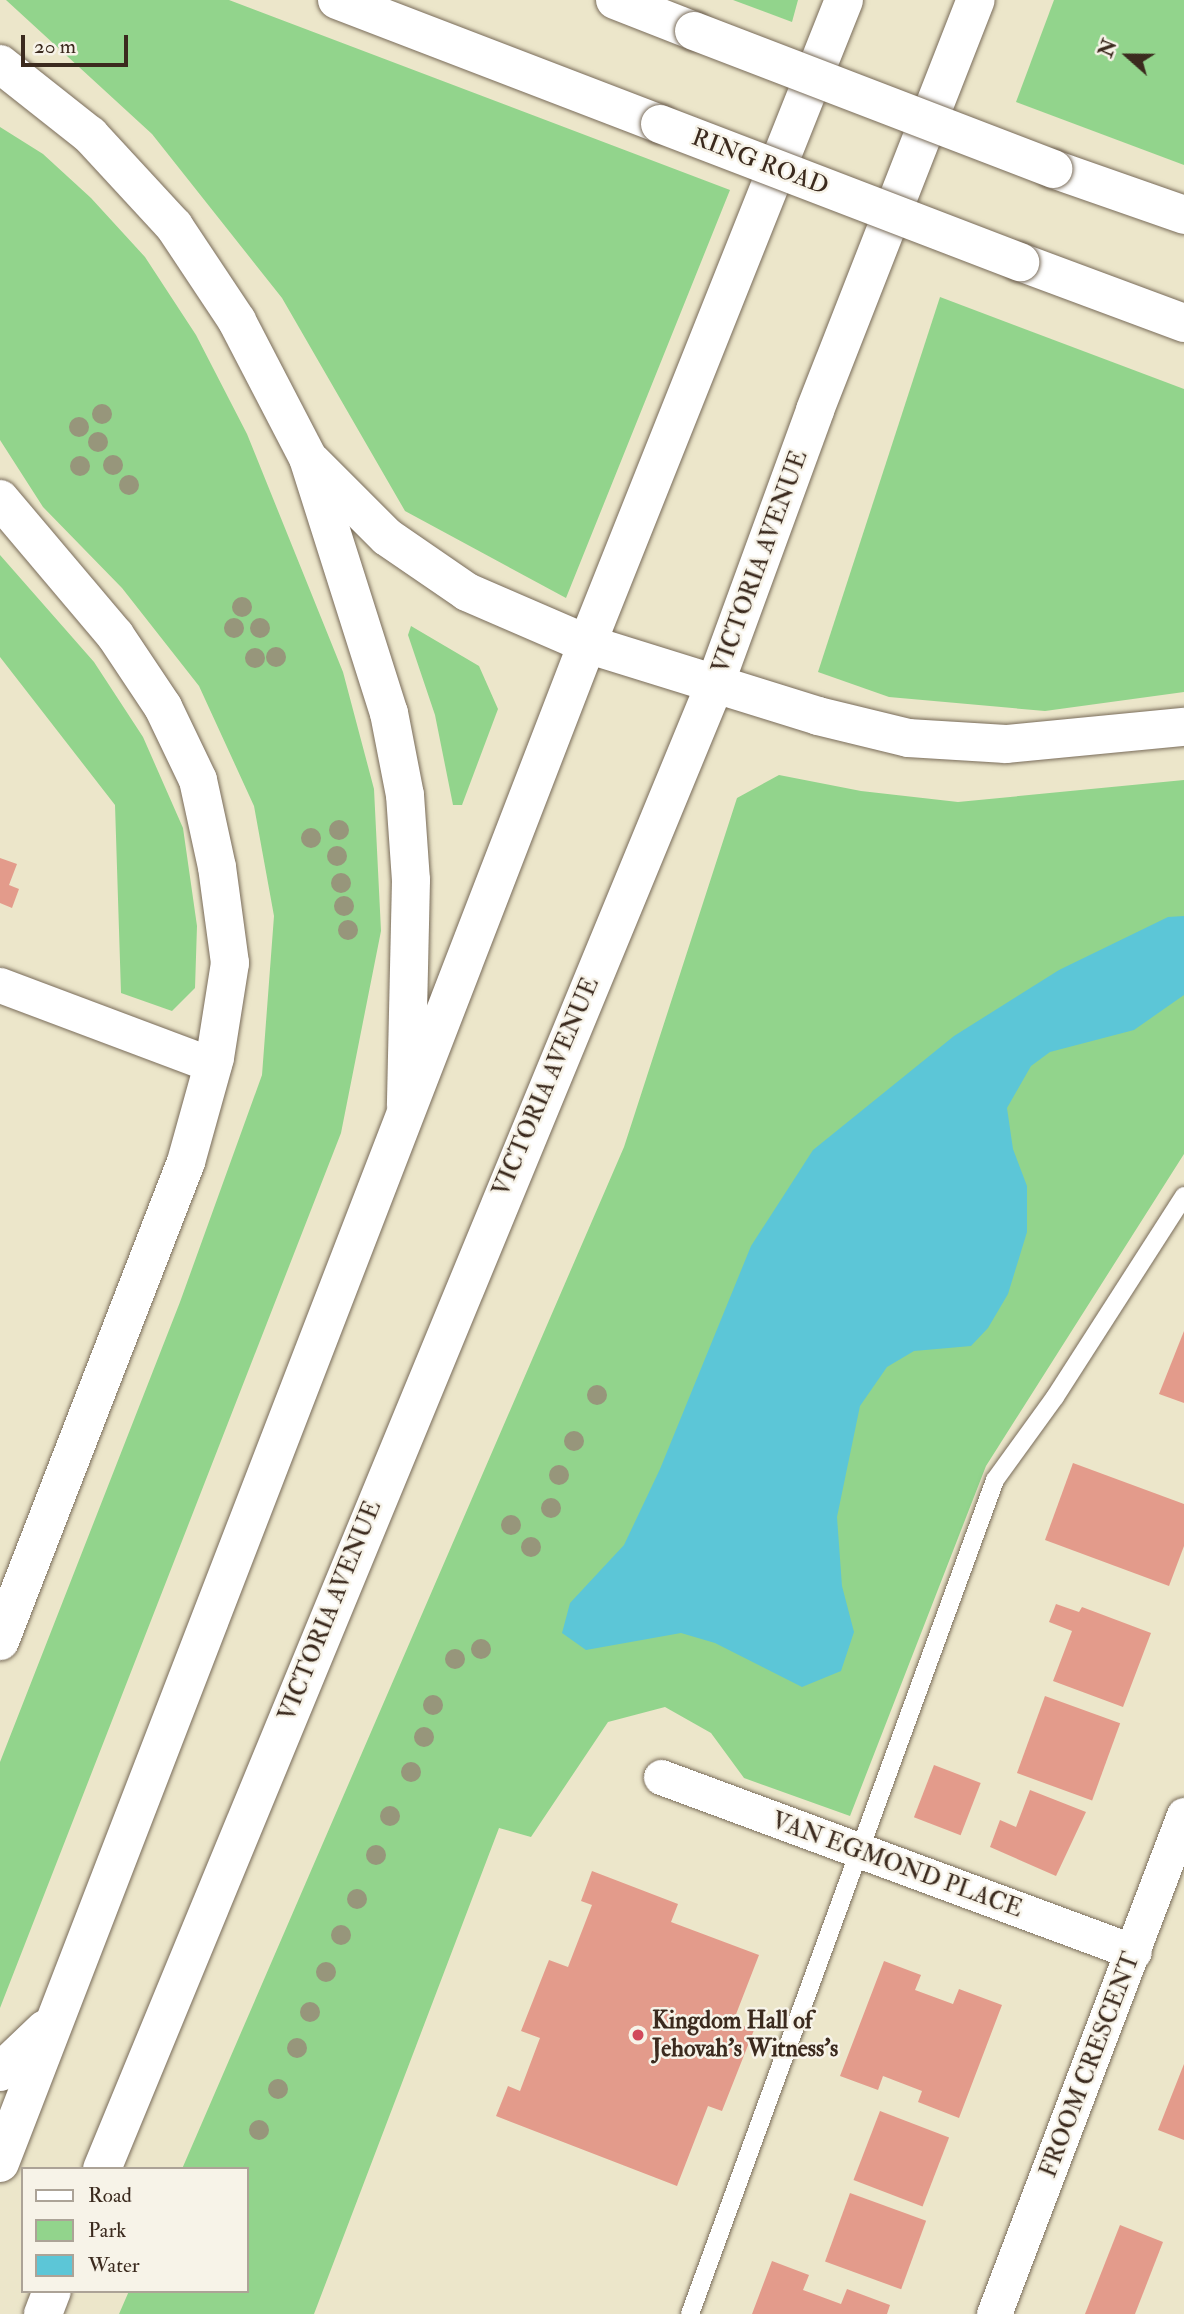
<!DOCTYPE html>
<html>
<head>
<meta charset="utf-8">
<style>
	body { margin:0 }
	#map { position:relative; width:1184px; height:2314px; overflow:hidden; background:#ece6ca; font-family:"IM FELL Double Pica",serif }
	div>[style] { position:absolute }
	[style*='--x'] { left:calc(var(--x)*1px); top:calc(var(--y)*1px); width:calc(var(--w)*1px); rotate:calc(var(--a)*1deg) }
	.green>* { inset:0; background:#92d48c }
	.water>* { inset:0; background:#5cc6d7 }
	.building>* { inset:0; background:#e39b8b; transform-origin:0 0 }
	.roads { filter:drop-shadow(0 0 2px #796c5a) drop-shadow(0 0 2px #796c5a) }
	.lane>* { height:18px; margin:-9px; padding:0 9px; transform-origin:9px; border-radius:9px; background:#fff }
	.street>* { height:35px; margin:-17.5px; padding:0 17.5px; transform-origin:17.5px; border-radius:17.5px; background:#fff }
	.secondary>* { height:38px; margin:-19px; padding:0 19px; transform-origin:19px; border-radius:19px; background:#fff }
	.primary>* { height:38px; margin:-19px; padding:0 19px; transform-origin:19px; border-radius:19px; background:#fff }
	.highway>* { height:38px; margin:-19px; padding:0 19px; transform-origin:19px; border-radius:19px; background:#fff }
	.bridges { filter:drop-shadow(0 0 2px #796c5a) drop-shadow(0 0 2px #796c5a) }
	.highway-bridge>* { height:38px; margin:-19px; padding:0 19px; transform-origin:19px; border-radius:19px; background:#fff }
	.trees>* { width:20px; height:20px; margin:-10px; border-radius:50%; background:#97967b }
	.dots>* { width:19px; height:19px; translate:-50% -50%; box-sizing:border-box; border:4px solid #f7f3e8; border-radius:50% }
	span { translate:-50% -50%; white-space:nowrap; text-align:center; line-height:1.15; -webkit-text-stroke:5px #f7f3e8; paint-order:stroke }
	.street-label { font-size:24px; color:#3b2a1e }
	.poi-label { font-size:24px; color:#3b2a1e; font-weight:700 }
	.left { translate:0 -50%; text-align:left }
	.legend { position:absolute; left:21px; top:2167px; width:228px; height:126px; box-sizing:border-box; background:#f7f3e8; border:2px solid #aca397; margin:0; padding:9px 12px; list-style:none; font-size:21px; color:#3b2a1e }
	.legend li { display:flex; align-items:center; gap:14px; height:35px }
	.legend b { width:35px; border:2px solid #aca397 }
	.north { position:absolute; left:1093px; top:21px; width:70px; height:70px; -webkit-text-stroke:5px #f7f3e8; paint-order:stroke; rotate:291deg; font-size:19px; font-weight:700; line-height:28px; text-align:center; color:#3b2a1e }
	.north::after { content:''; display:block; margin:auto; width:24px; height:32px; background:#3b2a1e; clip-path:polygon(50% 0,100% 100%,50% 72%,0 100%) }
	.scale { position:absolute; left:21px; top:35px; width:107px; height:32px; box-sizing:border-box; border:4px solid #3b2a1e; border-top:0; padding-left:9px; font-size:21px; line-height:24px; white-space:nowrap; color:#3b2a1e; -webkit-text-stroke:5px #f7f3e8; paint-order:stroke }
</style>
</head>
<body>
<div id="map">
	<div class="green">
		<div style="clip-path:polygon(6px 0,229px 0,730px 190px,566px 598px,405px 511px,282px 298px,152px 134px)"></div>
		<div style="clip-path:polygon(733px 0,798px 0,792px 22px)"></div>
		<div style="clip-path:polygon(1054px 0,1184px 0,1184px 165px,1016px 102px)"></div>
		<div style="clip-path:polygon(0 127px,43px 154px,91px 198px,145px 257px,196px 335px,247px 434px,343px 672px,374px 789px,381px 931px,341px 1133px,0 2008px,0 1762px,180px 1302px,262px 1075px,274px 916px,254px 806px,199px 686px,122px 588px,43px 507px,0 440px)"></div>
		<div style="clip-path:polygon(940px 297px,1184px 389px,1184px 692px,1045px 711px,889px 697px,818px 672px)"></div>
		<div style="clip-path:polygon(0 555px,94px 662px,143px 737px,183px 828px,197px 926px,195px 988px,172px 1011px,121px 993px,115px 805px,0 657px)"></div>
		<div style="clip-path:polygon(411px 626px,479px 666px,498px 709px,462px 805px,453px 805px,435px 715px,408px 635px)"></div>
		<div style="clip-path:polygon(779px 775px,861px 791px,958px 802px,1184px 780px,1184px 1154px,986px 1466px,850px 1816px,744px 1778px,711px 1733px,665px 1707px,608px 1722px,531px 1837px,499px 1828px,314px 2314px,119px 2314px,129px 2291px,247px 2291px,247px 2169px,182px 2169px,624px 1147px,737px 798px)"></div>
	</div>
	<div class="water">
		<div style="clip-path:polygon(1184px 916px,1184px 995px,1134px 1030px,1050px 1052px,1031px 1066px,1007px 1108px,1013px 1149px,1027px 1186px,1027px 1232px,1008px 1294px,988px 1328px,971px 1346px,914px 1351px,887px 1367px,860px 1406px,837px 1517px,842px 1586px,854px 1632px,841px 1671px,802px 1687px,715px 1643px,681px 1633px,586px 1650px,562px 1633px,570px 1603px,624px 1545px,660px 1469px,751px 1246px,813px 1150px,954px 1036px,1059px 970px,1168px 917px)"></div>
	</div>
	<div class="building">
		<div style="clip-path:polygon(0 858px,17px 864px,9px 885px,19px 889px,12px 908px,0 903px)"></div>
		<div style="clip-path:polygon(1184px 1331px,1184px 1403px,1159px 1394px)"></div>
		<div style="clip-path:polygon(1073px 1463px,1184px 1504px,1184px 1546px,1169px 1586px,1045px 1540px)"></div>
		<div style="clip-path:polygon(1056px 1604px,1079px 1612px,1082px 1607px,1151px 1633px,1123px 1707px,1053px 1681px,1072px 1631px,1049px 1622px)"></div>
		<div style="left:1045px;top:1696px;width:80px;height:82px;rotate:20deg"></div>
		<div style="left:934px;top:1765px;width:50px;height:56px;rotate:21deg"></div>
		<div style="clip-path:polygon(1030px 1790px,1086px 1812px,1056px 1876px,990px 1847px,1000px 1820px,1016px 1827px)"></div>
		<div style="clip-path:polygon(592px 1871px,678px 1904px,671px 1922px,759px 1955px,733px 2022px,754px 2030px,722px 2111px,708px 2106px,677px 2186px,496px 2116px,508px 2086px,520px 2091px,540px 2038px,521px 2031px,549px 1960px,568px 1967px,592px 1905px,581px 1901px)"></div>
		<div style="clip-path:polygon(884px 1961px,921px 1975px,915px 1990px,953px 2004px,959px 1989px,1002px 2005px,959px 2118px,918px 2102px,922px 2091px,883px 2076px,878px 2090px,840px 2076px)"></div>
		<div style="clip-path:polygon(1184px 2064px,1184px 2140px,1158px 2130px)"></div>
		<div style="left:880px;top:2111px;width:74px;height:74px;rotate:21deg"></div>
		<div style="left:850px;top:2193px;width:81px;height:73px;rotate:20deg"></div>
		<div style="clip-path:polygon(1120px 2225px,1163px 2242px,1135px 2314px,1085px 2314px)"></div>
		<div style="clip-path:polygon(772px 2261px,809px 2275px,803px 2290px,841px 2304px,847px 2289px,890px 2305px,887px 2314px,752px 2314px)"></div>
	</div>
	<div class="roads">
		<div class="lane">
			<div style="--x:690;--y:2314;--w:888;--a:-69.91"></div>
			<div style="--x:995;--y:1480;--w:102;--a:-54.1"></div>
			<div style="--x:1055;--y:1397;--w:239;--a:-57.3"></div>
		</div>
		<div class="street">
			<div style="--x:0;--y:985;--w:228;--a:20.6"></div>
			<div style="--x:661;--y:1777;--w:504;--a:20.3"></div>
			<div style="--x:994;--y:2314;--w:534;--a:-69.16"></div>
		</div>
		<div class="secondary">
			<div style="--x:0;--y:499;--w:178;--a:49.8"></div>
			<div style="--x:115;--y:635;--w:87;--a:56.3"></div>
			<div style="--x:163;--y:707;--w:81;--a:64.4"></div>
			<div style="--x:198;--y:780;--w:89;--a:77.7"></div>
			<div style="--x:217;--y:867;--w:97;--a:82.3"></div>
			<div style="--x:230;--y:963;--w:96;--a:99"></div>
			<div style="--x:215;--y:1058;--w:108;--a:105.6"></div>
			<div style="--x:186;--y:1162;--w:514;--a:111.22"></div>
		</div>
		<div class="primary">
			<div style="--x:0;--y:2072;--w:62;--a:-43.7"></div>
			<div style="--x:0;--y:2163;--w:1628;--a:-68.87"></div>
			<div style="--x:102;--y:2169;--w:1607;--a:-67.57"></div>
			<div style="--x:43;--y:2314;--w:25;--a:-69"></div>
		</div>
		<div class="highway">
			<div style="--x:337;--y:0;--w:346;--a:21"></div>
			<div style="--x:615;--y:0;--w:85;--a:21.4"></div>
			<div style="--x:0;--y:64;--w:115;--a:38.3"></div>
			<div style="--x:90;--y:135;--w:124;--a:47.3"></div>
			<div style="--x:174;--y:226;--w:114;--a:56.4"></div>
			<div style="--x:237;--y:321;--w:154;--a:62.6"></div>
			<div style="--x:308;--y:458;--w:268;--a:72.4"></div>
			<div style="--x:389;--y:713;--w:84;--a:79"></div>
			<div style="--x:405;--y:795;--w:85;--a:86"></div>
			<div style="--x:411;--y:880;--w:226;--a:91.3"></div>
			<div style="--x:1053;--y:169;--w:139;--a:19.3"></div>
			<div style="--x:1020;--y:262;--w:175;--a:20.4"></div>
			<div style="--x:312;--y:462;--w:106;--a:45"></div>
			<div style="--x:387;--y:537;--w:97;--a:34.5"></div>
			<div style="--x:467;--y:592;--w:131;--a:23.4"></div>
			<div style="--x:587;--y:644;--w:242;--a:17.3"></div>
			<div style="--x:818;--y:716;--w:93;--a:13.7"></div>
			<div style="--x:908;--y:738;--w:98;--a:3.5"></div>
			<div style="--x:1006;--y:744;--w:179;--a:-5.5"></div>
			<div style="--x:587;--y:644;--w:693;--a:-68.24"></div>
			<div style="--x:715;--y:684;--w:292;--a:-69.9"></div>
			<div style="--x:815;--y:410;--w:440;--a:-68.6"></div>
		</div>
	</div>
	<div class="bridges">
		<div class="highway-bridge">
			<div style="--x:694;--y:31;--w:385;--a:21"></div>
			<div style="--x:660;--y:124;--w:386;--a:21"></div>
		</div>
	</div>
	<div class="trees">
		<div style="left:102px;top:414px"></div>
		<div style="left:79px;top:427px"></div>
		<div style="left:98px;top:442px"></div>
		<div style="left:113px;top:465px"></div>
		<div style="left:80px;top:466px"></div>
		<div style="left:129px;top:485px"></div>
		<div style="left:242px;top:607px"></div>
		<div style="left:234px;top:628px"></div>
		<div style="left:260px;top:628px"></div>
		<div style="left:276px;top:657px"></div>
		<div style="left:255px;top:658px"></div>
		<div style="left:339px;top:830px"></div>
		<div style="left:311px;top:838px"></div>
		<div style="left:337px;top:856px"></div>
		<div style="left:341px;top:883px"></div>
		<div style="left:344px;top:906px"></div>
		<div style="left:348px;top:930px"></div>
		<div style="left:597px;top:1395px"></div>
		<div style="left:574px;top:1441px"></div>
		<div style="left:559px;top:1475px"></div>
		<div style="left:551px;top:1508px"></div>
		<div style="left:511px;top:1525px"></div>
		<div style="left:531px;top:1547px"></div>
		<div style="left:481px;top:1649px"></div>
		<div style="left:455px;top:1659px"></div>
		<div style="left:433px;top:1705px"></div>
		<div style="left:424px;top:1737px"></div>
		<div style="left:411px;top:1772px"></div>
		<div style="left:390px;top:1816px"></div>
		<div style="left:376px;top:1855px"></div>
		<div style="left:357px;top:1899px"></div>
		<div style="left:341px;top:1935px"></div>
		<div style="left:326px;top:1972px"></div>
		<div style="left:310px;top:2012px"></div>
		<div style="left:297px;top:2048px"></div>
		<div style="left:278px;top:2089px"></div>
		<div style="left:259px;top:2130px"></div>
	</div>
	<div class="dots">
		<div style="left:638px;top:2035px;background:#d1495b"></div>
	</div>
	<div class="street-label">
		<span style="left:760px;top:162px;rotate:21deg">RING ROAD</span>
		<span style="left:760px;top:562px;rotate:-70deg">VICTORIA AVENUE</span>
		<span style="left:546px;top:1087px;rotate:-67deg">VICTORIA AVENUE</span>
		<span style="left:330px;top:1611px;rotate:-68deg">VICTORIA AVENUE</span>
		<span style="left:897px;top:1865px;rotate:20deg">VAN EGMOND PLACE</span>
		<span style="left:1090px;top:2065px;rotate:-69deg">FROOM CRESCENT</span>
	</div>
	<div class="poi-label">
		<span class="left" style="left:652px;top:2035px">Kingdom Hall of<br>Jehovah’s Witness’s</span>
	</div>
	<ul class="legend">
	<li><b style="height:9px;background:#fff"></b>Road</li>
	<li><b style="height:19px;background:#92d48c"></b>Park</li>
	<li><b style="height:19px;background:#5cc6d7"></b>Water</li>
	</ul>
	<div class="north">N</div>
	<div class="scale">20 m</div>
</div>
</body>
</html>
